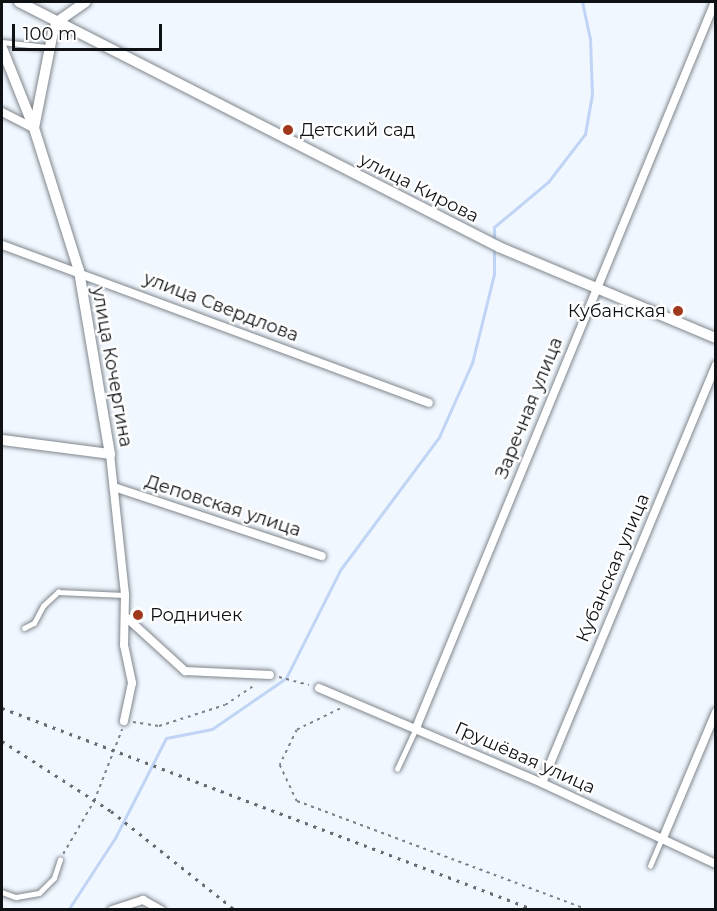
<!DOCTYPE html>
<html>
<head>
<meta charset="utf-8">
<style>
	body { margin:0 }
	#map { position:relative; width:717px; height:911px; overflow:hidden; background:#f1f7fe; font-family:Montserrat,sans-serif }
	div>[style] { position:absolute }
	[style*='--x'] { left:calc(var(--x)*1px); top:calc(var(--y)*1px); width:calc(var(--w)*1px); rotate:calc(var(--a)*1deg) }
	.stream>* { height:3px; margin:-1.5px; padding:0 1.5px; transform-origin:1.5px; border-radius:1.5px; background:#c0d4f5 }
	.path>* { height:1.5px; margin-top:-0.75px; transform-origin:0; background:repeating-linear-gradient(90deg,#7e8287 0 3px,transparent 0 7.5px) }
	.roads { filter:drop-shadow(0 0 2px #7f868d) drop-shadow(0 0 2px #7f868d) }
	.service>* { height:4.5px; margin:-2.25px; padding:0 2.25px; transform-origin:2.25px; border-radius:2.25px; background:#fff }
	.minor>* { height:8px; margin:-4px; padding:0 4px; transform-origin:4px; border-radius:4px; background:#fff }
	.tertiary>* { height:10px; margin:-5px; padding:0 5px; transform-origin:5px; border-radius:5px; background:#fff }
	.rail>* { height:3px; margin-top:-1.5px; transform-origin:0; background:repeating-linear-gradient(90deg,#676b6f 0 3px,transparent 0 9px) }
	.dots>* { width:16px; height:16px; translate:-50% -50%; box-sizing:border-box; border:3px solid #fff; border-radius:50% }
	span { translate:-50% -50%; white-space:nowrap; text-align:center; line-height:1.15; -webkit-text-stroke:4.5px #fff; paint-order:stroke }
	.poi-label { font-size:18px; color:#0f1215 }
	.left { translate:0 -50%; text-align:left }
	.right { translate:-100% -50%; text-align:right }
	.street-label { font-size:18px; color:#0f1215 }
	.frame { position:absolute; inset:0; border:3px solid #0f1215; pointer-events:none }
	.scale { position:absolute; left:12px; top:24px; width:150px; height:27px; box-sizing:border-box; border:3px solid #0f1215; border-top:0; padding-left:8px; font-size:18px; line-height:21px; white-space:nowrap; color:#0f1215; -webkit-text-stroke:4px #fff; paint-order:stroke }
</style>
</head>
<body>
<div id="map">
	<div class="stream">
		<div style="--x:494;--y:241;--w:14;--a:-90"></div>
		<div style="--x:494;--y:227;--w:70;--a:-39.8"></div>
		<div style="--x:548;--y:182;--w:61;--a:-52.4"></div>
		<div style="--x:585;--y:134;--w:40;--a:-80"></div>
		<div style="--x:592;--y:95;--w:56;--a:-92"></div>
		<div style="--x:590;--y:39;--w:38;--a:-102"></div>
		<div style="--x:68;--y:910;--w:86;--a:-56.9"></div>
		<div style="--x:115;--y:838;--w:112;--a:-63"></div>
		<div style="--x:166;--y:738;--w:47;--a:-11.1"></div>
		<div style="--x:212;--y:729;--w:90;--a:-34.6"></div>
		<div style="--x:286;--y:678;--w:121;--a:-63.4"></div>
		<div style="--x:340;--y:570;--w:166;--a:-53.3"></div>
		<div style="--x:439;--y:437;--w:81;--a:-66"></div>
		<div style="--x:472;--y:363;--w:92;--a:-76.1"></div>
		<div style="--x:494;--y:274;--w:26;--a:-90"></div>
	</div>
	<div class="path">
		<div style="--x:279;--y:677;--w:31;--a:15"></div>
		<div style="--x:340;--y:709;--w:48;--a:154"></div>
		<div style="--x:297;--y:730;--w:39;--a:116"></div>
		<div style="--x:280;--y:765;--w:40;--a:65"></div>
		<div style="--x:297;--y:801;--w:311;--a:20.5"></div>
		<div style="--x:133;--y:722;--w:26;--a:9"></div>
		<div style="--x:159;--y:726;--w:69;--a:-17.7"></div>
		<div style="--x:225;--y:705;--w:37;--a:-34"></div>
		<div style="--x:63;--y:854;--w:61;--a:-59.7"></div>
		<div style="--x:94;--y:801;--w:77;--a:-68.7"></div>
	</div>
	<div class="roads">
		<div class="service">
			<div style="--x:2;--y:42;--w:45;--a:6.3"></div>
			<div style="--x:24;--y:628;--w:11;--a:-27"></div>
			<div style="--x:34;--y:623;--w:19;--a:-62"></div>
			<div style="--x:43;--y:606;--w:21;--a:-43"></div>
			<div style="--x:58;--y:592;--w:66;--a:2.6"></div>
			<div style="--x:397;--y:769;--w:45;--a:-65.1"></div>
			<div style="--x:650;--y:866;--w:30;--a:-67"></div>
			<div style="--x:2;--y:892;--w:15;--a:20"></div>
			<div style="--x:16;--y:897;--w:23;--a:-10"></div>
			<div style="--x:39;--y:893;--w:21;--a:-45"></div>
			<div style="--x:54;--y:878;--w:19;--a:-72"></div>
		</div>
		<div class="minor">
			<div style="--x:2;--y:112;--w:36;--a:27"></div>
			<div style="--x:2;--y:245;--w:455;--a:20.3"></div>
			<div style="--x:110;--y:454;--w:142;--a:83.9"></div>
			<div style="--x:125;--y:595;--w:50;--a:91.1"></div>
			<div style="--x:124;--y:645;--w:39;--a:78"></div>
			<div style="--x:132;--y:683;--w:39;--a:102"></div>
			<div style="--x:114;--y:487;--w:219;--a:18.4"></div>
			<div style="--x:127;--y:618;--w:79;--a:42.4"></div>
			<div style="--x:185;--y:671;--w:85;--a:2.7"></div>
			<div style="--x:319;--y:688;--w:242;--a:23.1"></div>
			<div style="--x:542;--y:783;--w:192;--a:25"></div>
			<div style="--x:416;--y:728;--w:785;--a:-67.62"></div>
			<div style="--x:542;--y:783;--w:453;--a:-67.4"></div>
			<div style="--x:663;--y:838;--w:137;--a:-67.2"></div>
			<div style="--x:112;--y:910;--w:33;--a:-18"></div>
			<div style="--x:143;--y:900;--w:21;--a:29"></div>
		</div>
		<div class="tertiary">
			<div style="--x:19;--y:2;--w:539;--a:27.04"></div>
			<div style="--x:499;--y:247;--w:235;--a:22.8"></div>
			<div style="--x:2;--y:48;--w:86;--a:68.2"></div>
			<div style="--x:34;--y:128;--w:150;--a:72.5"></div>
			<div style="--x:79;--y:271;--w:186;--a:80.4"></div>
			<div style="--x:110;--y:454;--w:109;--a:-172.6"></div>
			<div style="--x:34;--y:128;--w:98;--a:-78.8"></div>
			<div style="--x:53;--y:32;--w:11;--a:-68"></div>
			<div style="--x:57;--y:22;--w:35;--a:-35"></div>
		</div>
	</div>
	<div class="rail">
		<div style="--x:2;--y:708;--w:570;--a:20.76"></div>
		<div style="--x:2;--y:741;--w:130;--a:32.7"></div>
		<div style="--x:111;--y:811;--w:159;--a:38.6"></div>
	</div>
	<div class="dots">
		<div style="left:288px;top:130px;background:#a0381d"></div>
		<div style="left:678px;top:311px;background:#a0381d"></div>
		<div style="left:138px;top:615px;background:#a0381d"></div>
	</div>
	<div class="poi-label">
		<span class="left" style="left:300px;top:130px">Детский сад</span>
		<span class="right" style="left:666px;top:311px">Кубанская</span>
		<span class="left" style="left:150px;top:615px">Родничек</span>
	</div>
	<div class="street-label">
		<span style="left:419px;top:188px;rotate:27deg">улица Кирова</span>
		<span style="left:221px;top:307px;rotate:21deg">улица Свердлова</span>
		<span style="left:112px;top:367px;rotate:80deg">улица Кочергина</span>
		<span style="left:529px;top:408px;rotate:-68deg">Заречная улица</span>
		<span style="left:223px;top:506px;rotate:18deg">Деповская улица</span>
		<span style="left:613px;top:568px;rotate:-67deg">Кубанская улица</span>
		<span style="left:525px;top:758px;rotate:24deg">Грушёвая улица</span>
	</div>
	<div class="frame"></div>
	<div class="scale">100 m</div>
</div>
</body>
</html>
